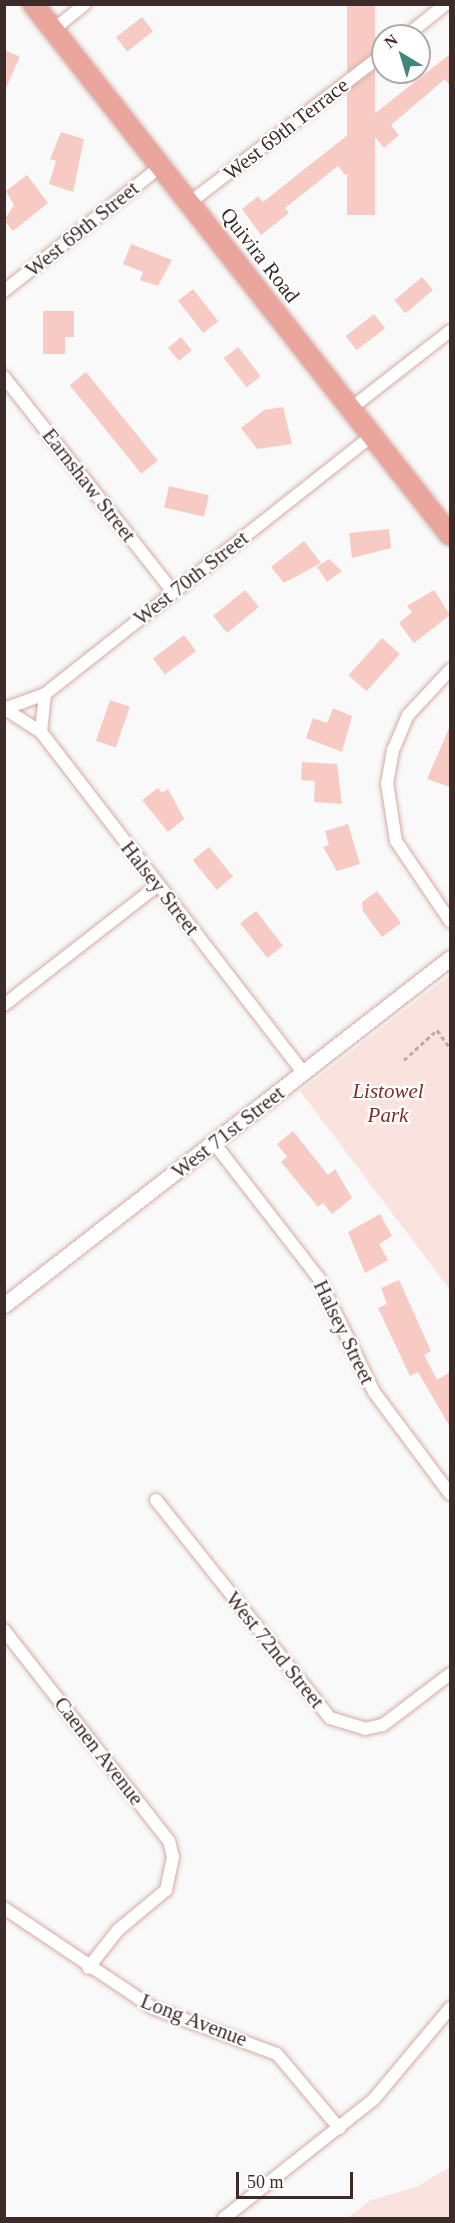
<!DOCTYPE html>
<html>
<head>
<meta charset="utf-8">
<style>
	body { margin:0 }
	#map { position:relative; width:455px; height:2223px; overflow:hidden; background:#f8f9f8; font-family:Georgia,serif }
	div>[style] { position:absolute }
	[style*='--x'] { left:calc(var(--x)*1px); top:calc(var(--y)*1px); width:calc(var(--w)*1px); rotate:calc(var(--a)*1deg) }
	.green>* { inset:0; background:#fae3df }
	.building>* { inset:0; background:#f7cbc4; transform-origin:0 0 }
	.path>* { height:3px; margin-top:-1.5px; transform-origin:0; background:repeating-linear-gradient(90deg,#b4aead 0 4.5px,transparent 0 7.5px) }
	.roads { filter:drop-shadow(0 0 2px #d4aba4) drop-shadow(0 0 2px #d4aba4) }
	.minor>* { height:12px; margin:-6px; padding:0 6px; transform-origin:6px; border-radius:6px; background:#fff }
	.tertiary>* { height:15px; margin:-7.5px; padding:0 7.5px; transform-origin:7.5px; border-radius:7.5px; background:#fff }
	.primary>* { height:20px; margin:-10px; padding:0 10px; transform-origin:10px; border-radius:10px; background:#eaa69d }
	span { translate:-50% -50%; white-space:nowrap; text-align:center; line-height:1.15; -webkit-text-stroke:4.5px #fff; paint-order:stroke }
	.street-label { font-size:21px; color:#3c2b29 }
	.park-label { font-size:21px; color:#7f2e25; font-style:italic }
	.frame { position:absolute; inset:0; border:6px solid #3c2b29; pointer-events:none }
	.north { position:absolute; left:371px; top:24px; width:60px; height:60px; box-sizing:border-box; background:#fff; border:2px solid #b1aaa9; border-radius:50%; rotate:322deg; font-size:16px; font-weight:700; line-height:24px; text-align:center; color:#3c2b29 }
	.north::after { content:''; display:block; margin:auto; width:21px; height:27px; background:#43867a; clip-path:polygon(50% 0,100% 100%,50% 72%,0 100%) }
	.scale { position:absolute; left:236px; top:2172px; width:117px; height:27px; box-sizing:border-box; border:3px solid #3c2b29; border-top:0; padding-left:8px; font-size:18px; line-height:21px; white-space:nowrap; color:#3c2b29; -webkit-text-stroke:4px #fff; paint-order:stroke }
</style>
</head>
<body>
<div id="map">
	<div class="green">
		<div style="clip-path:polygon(450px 975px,450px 1290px,300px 1091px)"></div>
		<div style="clip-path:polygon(450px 2167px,450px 2218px,347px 2218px,371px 2200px,416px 2187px)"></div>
	</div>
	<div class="building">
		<div style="left:347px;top:4px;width:28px;height:211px"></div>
		<div style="left:142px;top:17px;width:18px;height:33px;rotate:52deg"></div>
		<div style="clip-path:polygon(4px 50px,20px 57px,4px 92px)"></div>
		<div style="clip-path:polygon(450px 54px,450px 86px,445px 79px,391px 125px,399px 135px,384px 148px,375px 137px,353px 154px,360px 163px,345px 175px,338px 166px,285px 208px,289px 213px,261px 235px,242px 209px,258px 196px,263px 202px)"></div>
		<div style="clip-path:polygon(61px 132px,84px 139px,73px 192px,49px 184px,56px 161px,50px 159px)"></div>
		<div style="clip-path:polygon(27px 175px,48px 203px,13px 231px,4px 220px,14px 205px,6px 191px)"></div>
		<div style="clip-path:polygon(131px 244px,172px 260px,158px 286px,140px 280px,143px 272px,123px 264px)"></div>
		<div style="left:422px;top:277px;width:17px;height:36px;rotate:50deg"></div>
		<div style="left:193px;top:289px;width:41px;height:19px;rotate:52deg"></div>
		<div style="clip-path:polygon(43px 311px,74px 311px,74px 337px,65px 337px,65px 354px,43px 354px)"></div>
		<div style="left:374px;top:314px;width:18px;height:36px;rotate:52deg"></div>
		<div style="left:181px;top:337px;width:17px;height:17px;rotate:50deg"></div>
		<div style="left:238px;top:347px;width:37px;height:18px;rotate:52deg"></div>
		<div style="left:86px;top:372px;width:114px;height:21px;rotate:51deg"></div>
		<div style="clip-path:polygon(283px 407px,292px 444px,257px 449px,241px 428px,264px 410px)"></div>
		<div style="left:169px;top:486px;width:41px;height:22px;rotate:13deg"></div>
		<div style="clip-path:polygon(389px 529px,391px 548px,352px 558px,349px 533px)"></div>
		<div style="clip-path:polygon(304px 541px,321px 563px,284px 583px,271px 567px)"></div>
		<div style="clip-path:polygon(329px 559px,342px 571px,327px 582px,317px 567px)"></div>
		<div style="left:245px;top:590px;width:22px;height:41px;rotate:51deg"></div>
		<div style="clip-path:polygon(434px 590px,450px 615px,414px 643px,399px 623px,412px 612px,407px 606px)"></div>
		<div style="left:184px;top:635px;width:20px;height:39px;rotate:53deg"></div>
		<div style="left:382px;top:638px;width:24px;height:50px;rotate:42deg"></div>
		<div style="left:110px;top:700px;width:21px;height:43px;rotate:19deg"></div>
		<div style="clip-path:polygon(333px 708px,352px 716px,342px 752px,306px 738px,313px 718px,327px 723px)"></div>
		<div style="clip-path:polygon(450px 726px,450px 787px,427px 779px)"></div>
		<div style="clip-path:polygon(302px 762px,337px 764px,342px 804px,314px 802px,315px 781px,301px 780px)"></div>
		<div style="clip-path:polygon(158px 788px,162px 793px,168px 789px,184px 819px,168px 832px,142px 800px)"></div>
		<div style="clip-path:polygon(348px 824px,360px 864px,337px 871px,323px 847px,329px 845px,325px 831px)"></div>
		<div style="left:209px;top:847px;width:38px;height:21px;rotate:51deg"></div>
		<div style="clip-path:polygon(377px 891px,401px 923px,382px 937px,363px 911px,362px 902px)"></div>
		<div style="left:256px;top:911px;width:44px;height:20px;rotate:52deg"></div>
		<div style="clip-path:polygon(293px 1131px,328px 1175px,335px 1169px,352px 1198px,332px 1214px,323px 1203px,318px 1207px,281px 1162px,287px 1157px,277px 1144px)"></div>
		<div style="clip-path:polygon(380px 1214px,392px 1236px,379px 1244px,388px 1260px,365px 1273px,348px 1232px)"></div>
		<div style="clip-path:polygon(399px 1280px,431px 1351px,424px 1355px,437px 1380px,450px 1372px,450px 1427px,418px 1372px,410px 1376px,378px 1308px,387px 1304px,381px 1288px)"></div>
	</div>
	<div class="path">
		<div style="--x:404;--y:1060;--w:45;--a:-42.3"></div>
		<div style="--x:437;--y:1030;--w:22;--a:54"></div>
	</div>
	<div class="roads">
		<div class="minor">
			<div style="--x:53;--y:30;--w:41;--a:-39.1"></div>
			<div style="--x:406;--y:36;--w:51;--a:-38.7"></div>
			<div style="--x:189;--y:203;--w:245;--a:-37.5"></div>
			<div style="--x:4;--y:291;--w:199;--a:-38.5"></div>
			<div style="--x:4;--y:377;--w:273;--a:51.8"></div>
			<div style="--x:350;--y:409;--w:127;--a:-38"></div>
			<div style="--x:450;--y:670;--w:62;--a:133"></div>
			<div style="--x:408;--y:715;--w:38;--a:113"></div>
			<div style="--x:393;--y:750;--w:34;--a:100"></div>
			<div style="--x:387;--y:783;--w:59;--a:81.2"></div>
			<div style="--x:396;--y:841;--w:97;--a:56"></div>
			<div style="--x:45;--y:694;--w:38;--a:96"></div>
			<div style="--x:41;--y:732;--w:431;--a:52.4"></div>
			<div style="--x:4;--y:709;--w:44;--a:-20.1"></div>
			<div style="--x:45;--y:694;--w:417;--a:-38.3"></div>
			<div style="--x:5;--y:709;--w:43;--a:32.6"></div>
			<div style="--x:4;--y:1005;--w:194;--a:-37.9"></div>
			<div style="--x:214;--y:1143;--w:170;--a:52.2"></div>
			<div style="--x:318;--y:1277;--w:128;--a:64"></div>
			<div style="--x:374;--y:1392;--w:127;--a:53.3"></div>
			<div style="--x:156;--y:1500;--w:279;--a:51.4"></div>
			<div style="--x:330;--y:1718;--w:37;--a:17"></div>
			<div style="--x:365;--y:1729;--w:18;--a:-13"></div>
			<div style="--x:383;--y:1725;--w:84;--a:-37.3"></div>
			<div style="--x:4;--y:1630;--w:268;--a:52"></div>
			<div style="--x:169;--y:1841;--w:16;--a:76"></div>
			<div style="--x:173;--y:1857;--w:34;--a:102"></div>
			<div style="--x:166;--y:1890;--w:62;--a:140.2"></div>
			<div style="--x:118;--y:1930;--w:48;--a:128.3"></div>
			<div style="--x:4;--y:1908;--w:179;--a:33.9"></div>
			<div style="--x:153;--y:2008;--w:132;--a:20.4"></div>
			<div style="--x:277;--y:2054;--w:97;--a:50"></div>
			<div style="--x:224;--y:2218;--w:191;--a:-38.4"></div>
			<div style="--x:374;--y:2099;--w:119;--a:-50.1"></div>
		</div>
		<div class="tertiary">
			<div style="--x:4;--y:1305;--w:565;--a:-37.88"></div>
		</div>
		<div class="primary">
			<div style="--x:33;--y:4;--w:675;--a:51.86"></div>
		</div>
	</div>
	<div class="street-label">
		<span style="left:286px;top:129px;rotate:-38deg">West 69th Terrace</span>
		<span style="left:82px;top:229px;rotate:-39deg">West 69th Street</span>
		<span style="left:260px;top:255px;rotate:52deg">Quivira Road</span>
		<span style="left:89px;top:485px;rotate:52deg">Earnshaw Street</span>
		<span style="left:191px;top:578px;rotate:-38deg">West 70th Street</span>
		<span style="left:160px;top:888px;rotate:52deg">Halsey Street</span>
		<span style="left:228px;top:1132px;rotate:-38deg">West 71st Street</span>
		<span style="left:344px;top:1332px;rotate:64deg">Halsey Street</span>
		<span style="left:275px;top:1650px;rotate:51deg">West 72nd Street</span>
		<span style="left:99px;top:1751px;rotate:52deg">Caenen Avenue</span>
		<span style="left:194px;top:2020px;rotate:21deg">Long Avenue</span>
	</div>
	<div class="park-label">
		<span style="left:388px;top:1103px">Listowel<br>Park</span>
	</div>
	<div class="frame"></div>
	<div class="north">N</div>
	<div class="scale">50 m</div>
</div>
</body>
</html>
